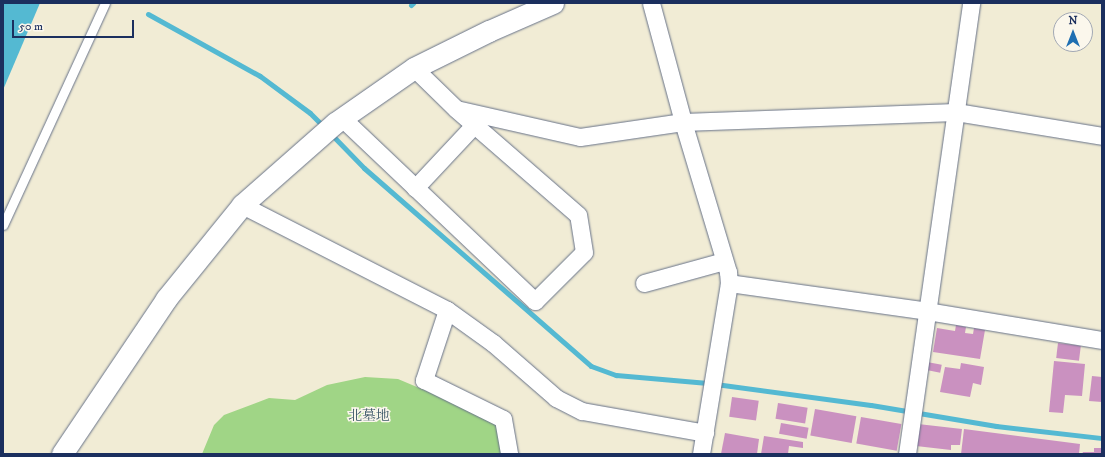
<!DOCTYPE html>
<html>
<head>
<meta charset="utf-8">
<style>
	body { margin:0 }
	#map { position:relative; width:1105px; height:457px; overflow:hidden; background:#f1ecd5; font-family:"IM FELL DW Pica","Noto Serif JP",serif }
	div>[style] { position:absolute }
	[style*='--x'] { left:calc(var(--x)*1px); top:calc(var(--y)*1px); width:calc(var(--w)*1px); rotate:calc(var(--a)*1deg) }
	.green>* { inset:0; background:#a0d586 }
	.water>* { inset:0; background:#54b9d2 }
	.stream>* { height:5px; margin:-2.5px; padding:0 2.5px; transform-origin:2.5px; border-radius:2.5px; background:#54b9d2 }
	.building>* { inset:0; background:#ca91c0; transform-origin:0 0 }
	.roads { filter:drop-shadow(0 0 1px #667188) drop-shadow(0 0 1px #667188) }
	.service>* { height:9px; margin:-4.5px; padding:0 4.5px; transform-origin:4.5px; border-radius:4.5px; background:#fff }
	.minor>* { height:17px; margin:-8.5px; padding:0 8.5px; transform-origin:8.5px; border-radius:8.5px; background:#fff }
	.tertiary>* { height:21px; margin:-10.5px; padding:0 10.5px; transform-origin:10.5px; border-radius:10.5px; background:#fff }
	span { translate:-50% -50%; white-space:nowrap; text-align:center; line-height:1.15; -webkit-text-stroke:3px #fbf7ec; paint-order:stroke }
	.park-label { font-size:14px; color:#3c5868 }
	.frame { position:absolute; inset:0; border:4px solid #1b2f5e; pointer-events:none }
	.north { position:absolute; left:1053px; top:12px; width:40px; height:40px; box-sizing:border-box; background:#fbf7ec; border:1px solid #a1a7b3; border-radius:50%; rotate:0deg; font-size:11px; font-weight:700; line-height:16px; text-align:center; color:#1b2f5e }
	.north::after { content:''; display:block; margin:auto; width:14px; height:18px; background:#1f6fb2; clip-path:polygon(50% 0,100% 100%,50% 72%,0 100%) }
	.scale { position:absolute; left:12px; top:20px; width:122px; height:18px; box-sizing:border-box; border:2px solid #1b2f5e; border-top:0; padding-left:5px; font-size:12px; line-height:14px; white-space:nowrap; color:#1b2f5e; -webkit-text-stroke:3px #fbf7ec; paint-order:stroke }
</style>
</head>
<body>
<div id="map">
	<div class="green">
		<div style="clip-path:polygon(365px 377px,398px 379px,476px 412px,497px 425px,503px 454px,202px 454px,214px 425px,224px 415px,269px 398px,295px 400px,327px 385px)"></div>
	</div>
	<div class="water">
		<div style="clip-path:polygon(3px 3px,40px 3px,3px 90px)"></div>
	</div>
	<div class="stream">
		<div style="--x:411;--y:5;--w:3;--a:-45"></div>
		<div style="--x:148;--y:14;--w:128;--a:29"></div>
		<div style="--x:260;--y:76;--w:62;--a:36.5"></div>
		<div style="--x:310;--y:113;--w:20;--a:45"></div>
		<div style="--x:330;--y:133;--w:49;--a:45.8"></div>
		<div style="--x:364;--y:168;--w:301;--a:41.1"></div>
		<div style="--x:591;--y:366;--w:27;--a:20"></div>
		<div style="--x:616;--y:375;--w:92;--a:5"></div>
		<div style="--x:708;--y:383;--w:164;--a:7.7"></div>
		<div style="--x:871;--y:405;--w:127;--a:9.5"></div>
		<div style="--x:996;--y:426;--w:107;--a:6.5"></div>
	</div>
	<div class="building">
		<div style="clip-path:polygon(956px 325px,966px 327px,965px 333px,973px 334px,974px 328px,985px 330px,980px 359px,933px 352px,937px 328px,955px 331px)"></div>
		<div style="left:1058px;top:343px;width:23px;height:15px;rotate:7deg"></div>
		<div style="clip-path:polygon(1054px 361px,1085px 364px,1082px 396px,1065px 395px,1063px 413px,1049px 412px)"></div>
		<div style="left:927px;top:362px;width:15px;height:8px;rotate:11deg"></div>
		<div style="clip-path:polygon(961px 363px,984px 367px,981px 385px,973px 383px,970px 397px,940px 392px,945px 367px,960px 369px)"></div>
		<div style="clip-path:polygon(1092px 376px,1102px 377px,1102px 402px,1089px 401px)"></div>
		<div style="left:732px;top:397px;width:27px;height:20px;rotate:8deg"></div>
		<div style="left:778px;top:403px;width:30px;height:16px;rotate:9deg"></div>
		<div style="left:815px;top:409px;width:42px;height:27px;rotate:10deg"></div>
		<div style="left:861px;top:417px;width:41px;height:27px;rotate:10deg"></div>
		<div style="left:781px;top:423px;width:28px;height:11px;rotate:10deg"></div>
		<div style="clip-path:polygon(918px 424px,962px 429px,960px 445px,951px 445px,951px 450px,916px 446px)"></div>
		<div style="clip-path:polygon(964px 429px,1080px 444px,1079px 454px,961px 454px)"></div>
		<div style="clip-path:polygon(725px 433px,759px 439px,757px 454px,721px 454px)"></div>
		<div style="clip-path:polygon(764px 436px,803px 442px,803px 448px,789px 446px,788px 454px,761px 454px)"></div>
		<div style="clip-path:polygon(1094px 448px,1102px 448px,1102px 454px,1082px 454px,1083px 452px,1094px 452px)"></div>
	</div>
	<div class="roads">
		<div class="service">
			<div style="--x:3;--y:225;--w:244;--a:-65.3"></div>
		</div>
		<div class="minor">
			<div style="--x:651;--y:3;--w:123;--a:74.9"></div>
			<div style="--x:683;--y:122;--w:157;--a:73.3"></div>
			<div style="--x:728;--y:272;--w:11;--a:85"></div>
			<div style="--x:729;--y:283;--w:173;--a:99.3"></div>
			<div style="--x:414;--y:68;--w:59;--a:44.3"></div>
			<div style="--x:456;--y:109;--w:127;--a:12.7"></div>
			<div style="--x:580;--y:137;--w:104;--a:-8.3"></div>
			<div style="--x:683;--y:122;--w:273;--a:-2.1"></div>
			<div style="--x:956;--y:112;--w:148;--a:9.3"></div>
			<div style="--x:342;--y:118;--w:266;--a:43.5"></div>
			<div style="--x:535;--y:301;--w:69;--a:-45"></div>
			<div style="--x:584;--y:252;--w:37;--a:-99"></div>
			<div style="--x:578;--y:215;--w:160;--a:-139"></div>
			<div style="--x:415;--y:188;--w:86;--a:-46.9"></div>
			<div style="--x:242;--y:205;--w:230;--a:27.1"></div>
			<div style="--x:447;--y:310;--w:57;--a:35.7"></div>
			<div style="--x:493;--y:343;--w:84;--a:41.1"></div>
			<div style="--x:556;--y:398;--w:29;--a:27"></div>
			<div style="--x:582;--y:411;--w:125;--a:10.1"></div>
			<div style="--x:644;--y:283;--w:83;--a:-15.4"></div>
			<div style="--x:729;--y:283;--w:200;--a:8"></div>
			<div style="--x:927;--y:311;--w:177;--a:9.4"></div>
			<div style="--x:447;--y:310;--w:74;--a:108.2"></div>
			<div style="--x:424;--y:380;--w:88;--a:26.3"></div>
			<div style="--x:503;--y:419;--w:36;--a:80"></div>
			<div style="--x:907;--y:454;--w:456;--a:-81.9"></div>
		</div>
		<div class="tertiary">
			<div style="--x:62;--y:454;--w:187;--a:-56.1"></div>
			<div style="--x:166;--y:299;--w:121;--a:-51"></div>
			<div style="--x:242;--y:205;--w:124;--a:-41.4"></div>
			<div style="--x:335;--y:123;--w:96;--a:-34.8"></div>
			<div style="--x:414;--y:68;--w:84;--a:-26.3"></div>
			<div style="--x:489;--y:31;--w:70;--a:-23.6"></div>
		</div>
	</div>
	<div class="park-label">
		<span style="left:369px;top:416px">北墓地</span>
	</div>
	<div class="frame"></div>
	<div class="north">N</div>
	<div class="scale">50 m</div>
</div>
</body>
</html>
